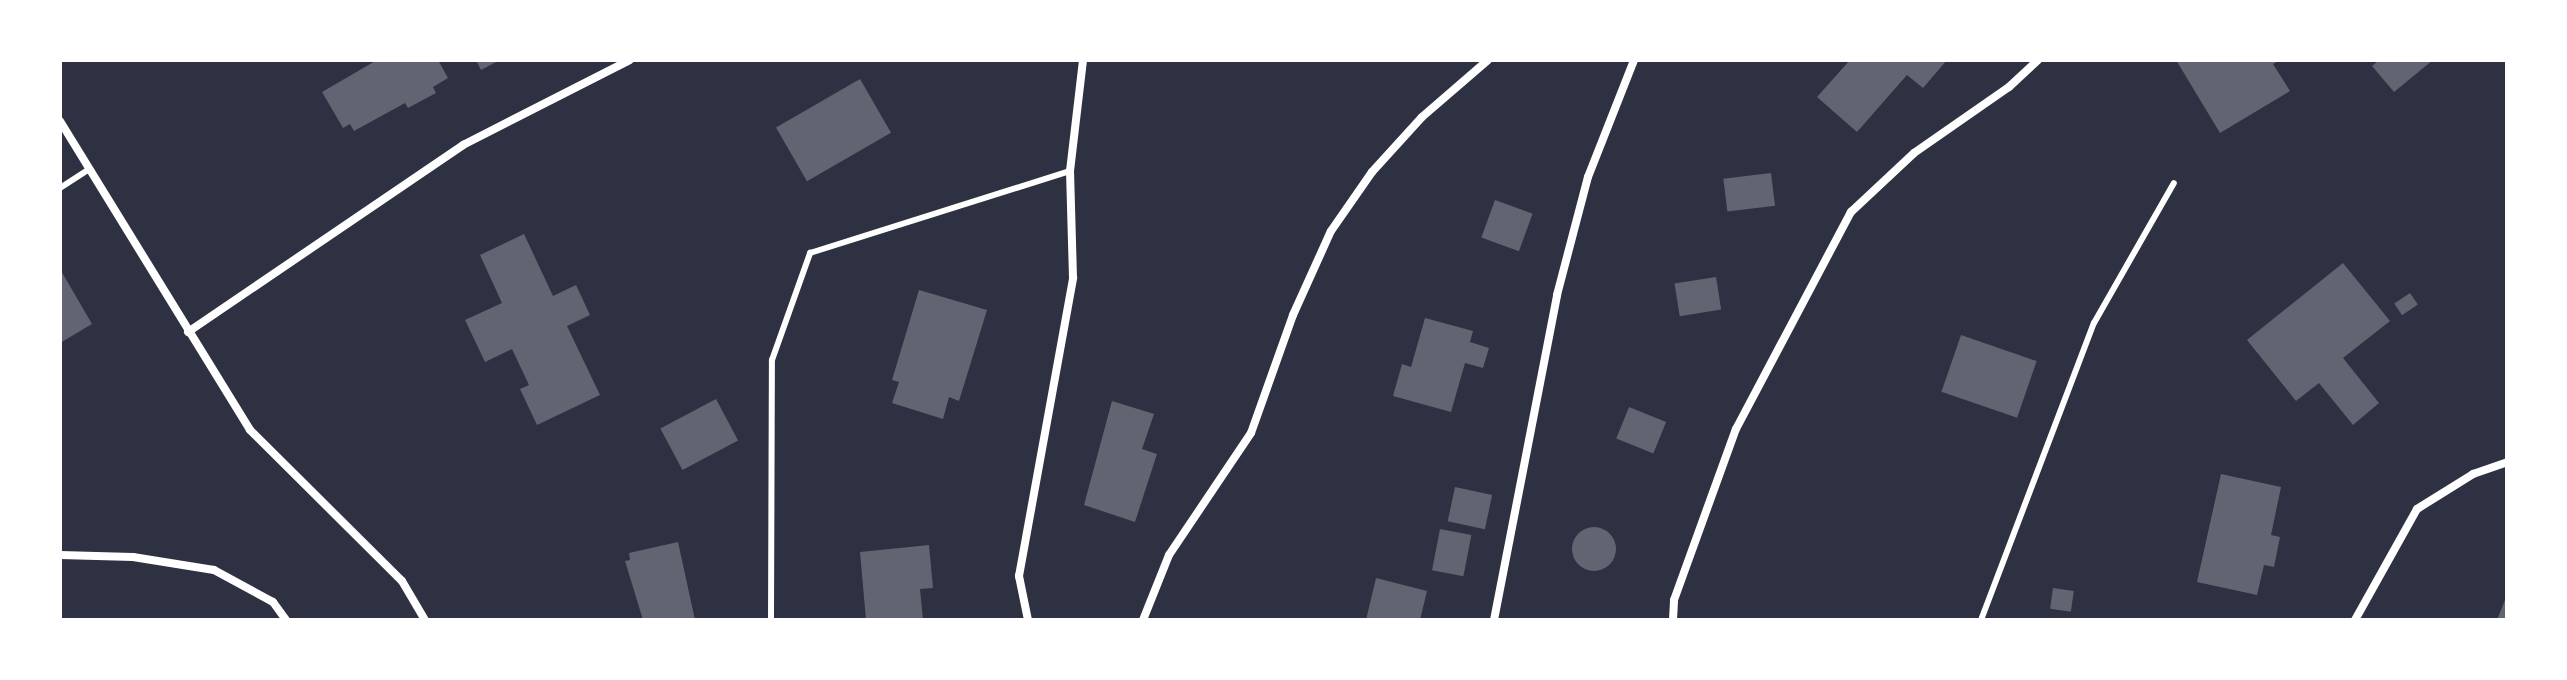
<!DOCTYPE html>
<html>
<head>
<meta charset="utf-8">
<style>
	body { margin:0 }
	#map { position:relative; width:2567px; height:680px; overflow:hidden; background:#2d3142; font-family:"Nunito Sans",sans-serif }
	div>[style] { position:absolute }
	[style*='--x'] { left:calc(var(--x)*1px); top:calc(var(--y)*1px); width:calc(var(--w)*1px); rotate:calc(var(--a)*1deg) }
	.building>* { inset:0; background:#626471; transform-origin:0 0 }
	.round { border-radius:50% }
	.service>* { height:6px; margin:-3px; padding:0 3px; transform-origin:3px; border-radius:3px; background:#fff }
	.minor>* { height:8px; margin:-4px; padding:0 4px; transform-origin:4px; border-radius:4px; background:#fff }
	span { translate:-50% -50%; white-space:nowrap; text-align:center; line-height:1.15; -webkit-text-stroke:6px #fff; paint-order:stroke }
	.frame { position:absolute; inset:0; border:62px solid #fff; pointer-events:none }
</style>
</head>
<body>
<div id="map">
	<div class="building">
		<div style="clip-path:polygon(377px 60px,438px 60px,448px 78px,433px 87px,436px 93px,408px 108px,405px 103px,354px 131px,350px 124px,343px 128px,322px 92px)"></div>
		<div style="clip-path:polygon(476px 60px,500px 60px,481px 70px)"></div>
		<div style="clip-path:polygon(1850px 60px,1947px 60px,1923px 88px,1907px 75px,1857px 132px,1817px 97px)"></div>
		<div style="clip-path:polygon(2176px 60px,2280px 60px,2273px 64px,2290px 91px,2220px 133px)"></div>
		<div style="clip-path:polygon(2379px 60px,2433px 60px,2394px 92px,2372px 66px)"></div>
		<div style="left:860px;top:79px;width:62px;height:97px;rotate:60deg"></div>
		<div style="left:1771px;top:173px;width:33px;height:48px;rotate:83deg"></div>
		<div style="left:1495px;top:200px;width:40px;height:40px;rotate:20deg"></div>
		<div style="clip-path:polygon(524px 234px,553px 296px,576px 285px,590px 315px,567px 326px,600px 395px,537px 425px,520px 389px,529px 385px,512px 349px,485px 362px,465px 320px,502px 303px,480px 255px)"></div>
		<div style="clip-path:polygon(2343px 263px,2390px 321px,2343px 358px,2379px 403px,2353px 425px,2319px 383px,2296px 401px,2247px 340px)"></div>
		<div style="clip-path:polygon(60px 269px,92px 324px,60px 343px)"></div>
		<div style="left:1716px;top:277px;width:33px;height:42px;rotate:81deg"></div>
		<div style="clip-path:polygon(919px 290px,987px 310px,959px 401px,949px 397px,943px 419px,892px 403px,899px 382px,892px 380px)"></div>
		<div style="left:2410px;top:293px;width:14px;height:19px;rotate:56deg"></div>
		<div style="clip-path:polygon(1425px 318px,1473px 331px,1470px 342px,1489px 348px,1483px 368px,1465px 363px,1451px 412px,1393px 396px,1402px 364px,1411px 367px)"></div>
		<div style="left:1961px;top:335px;width:80px;height:60px;rotate:19deg"></div>
		<div style="left:716px;top:399px;width:47px;height:63px;rotate:62deg"></div>
		<div style="clip-path:polygon(1112px 401px,1154px 414px,1142px 449px,1157px 454px,1135px 522px,1084px 505px)"></div>
		<div style="left:1629px;top:407px;width:40px;height:34px;rotate:22deg"></div>
		<div style="clip-path:polygon(2221px 474px,2281px 487px,2271px 535px,2280px 537px,2274px 567px,2264px 565px,2257px 595px,2197px 582px)"></div>
		<div style="left:1455px;top:487px;width:38px;height:35px;rotate:12deg"></div>
		<div class="round" style="left:1572px;top:527px;width:44px;height:44px"></div>
		<div style="left:1440px;top:529px;width:32px;height:42px;rotate:11deg"></div>
		<div style="clip-path:polygon(678px 542px,695px 620px,643px 620px,625px 561px,630px 560px,629px 553px)"></div>
		<div style="clip-path:polygon(929px 545px,933px 588px,920px 589px,923px 620px,866px 620px,860px 552px)"></div>
		<div style="clip-path:polygon(1376px 578px,1427px 591px,1420px 620px,1366px 620px)"></div>
		<div style="left:2053px;top:588px;width:21px;height:21px;rotate:8deg"></div>
		<div style="clip-path:polygon(2507px 595px,2507px 620px,2497px 620px)"></div>
	</div>
	<div class="service">
		<div style="--x:60;--y:188;--w:35;--a:-33"></div>
		<div style="--x:771;--y:620;--w:260;--a:-89.8"></div>
		<div style="--x:772;--y:360;--w:114;--a:-70.4"></div>
		<div style="--x:810;--y:253;--w:273;--a:-17.5"></div>
		<div style="--x:1981;--y:620;--w:318;--a:-69.2"></div>
		<div style="--x:2094;--y:323;--w:161;--a:-60.3"></div>
	</div>
	<div class="minor">
		<div style="--x:60;--y:121;--w:363;--a:58.4"></div>
		<div style="--x:250;--y:430;--w:214;--a:44.8"></div>
		<div style="--x:402;--y:581;--w:45;--a:59.5"></div>
		<div style="--x:188;--y:332;--w:333;--a:-34.2"></div>
		<div style="--x:463;--y:145;--w:187;--a:-27"></div>
		<div style="--x:60;--y:555;--w:73;--a:1.6"></div>
		<div style="--x:133;--y:557;--w:82;--a:9.1"></div>
		<div style="--x:214;--y:570;--w:67;--a:28.5"></div>
		<div style="--x:273;--y:602;--w:22;--a:54"></div>
		<div style="--x:1028;--y:620;--w:45;--a:-101.6"></div>
		<div style="--x:1019;--y:576;--w:303;--a:-79.7"></div>
		<div style="--x:1073;--y:278;--w:107;--a:-91.6"></div>
		<div style="--x:1070;--y:171;--w:112;--a:-83.3"></div>
		<div style="--x:1143;--y:620;--w:70;--a:-68.2"></div>
		<div style="--x:1169;--y:555;--w:147;--a:-56.1"></div>
		<div style="--x:1251;--y:433;--w:125;--a:-70.4"></div>
		<div style="--x:1293;--y:315;--w:92;--a:-65.7"></div>
		<div style="--x:1331;--y:231;--w:72;--a:-55.2"></div>
		<div style="--x:1372;--y:172;--w:74;--a:-47.7"></div>
		<div style="--x:1422;--y:117;--w:87;--a:-40.8"></div>
		<div style="--x:1494;--y:620;--w:331;--a:-79"></div>
		<div style="--x:1557;--y:295;--w:122;--a:-75.3"></div>
		<div style="--x:1588;--y:177;--w:126;--a:-68.5"></div>
		<div style="--x:1673;--y:620;--w:20;--a:-87"></div>
		<div style="--x:1674;--y:600;--w:182;--a:-70.1"></div>
		<div style="--x:1736;--y:429;--w:246;--a:-62.1"></div>
		<div style="--x:1851;--y:212;--w:86;--a:-43.1"></div>
		<div style="--x:1914;--y:153;--w:116;--a:-34.8"></div>
		<div style="--x:2009;--y:87;--w:40;--a:-43"></div>
		<div style="--x:2355;--y:620;--w:127;--a:-60.8"></div>
		<div style="--x:2417;--y:509;--w:66;--a:-32"></div>
		<div style="--x:2473;--y:474;--w:36;--a:-19"></div>
	</div>
	<div class="frame"></div>
</div>
</body>
</html>
